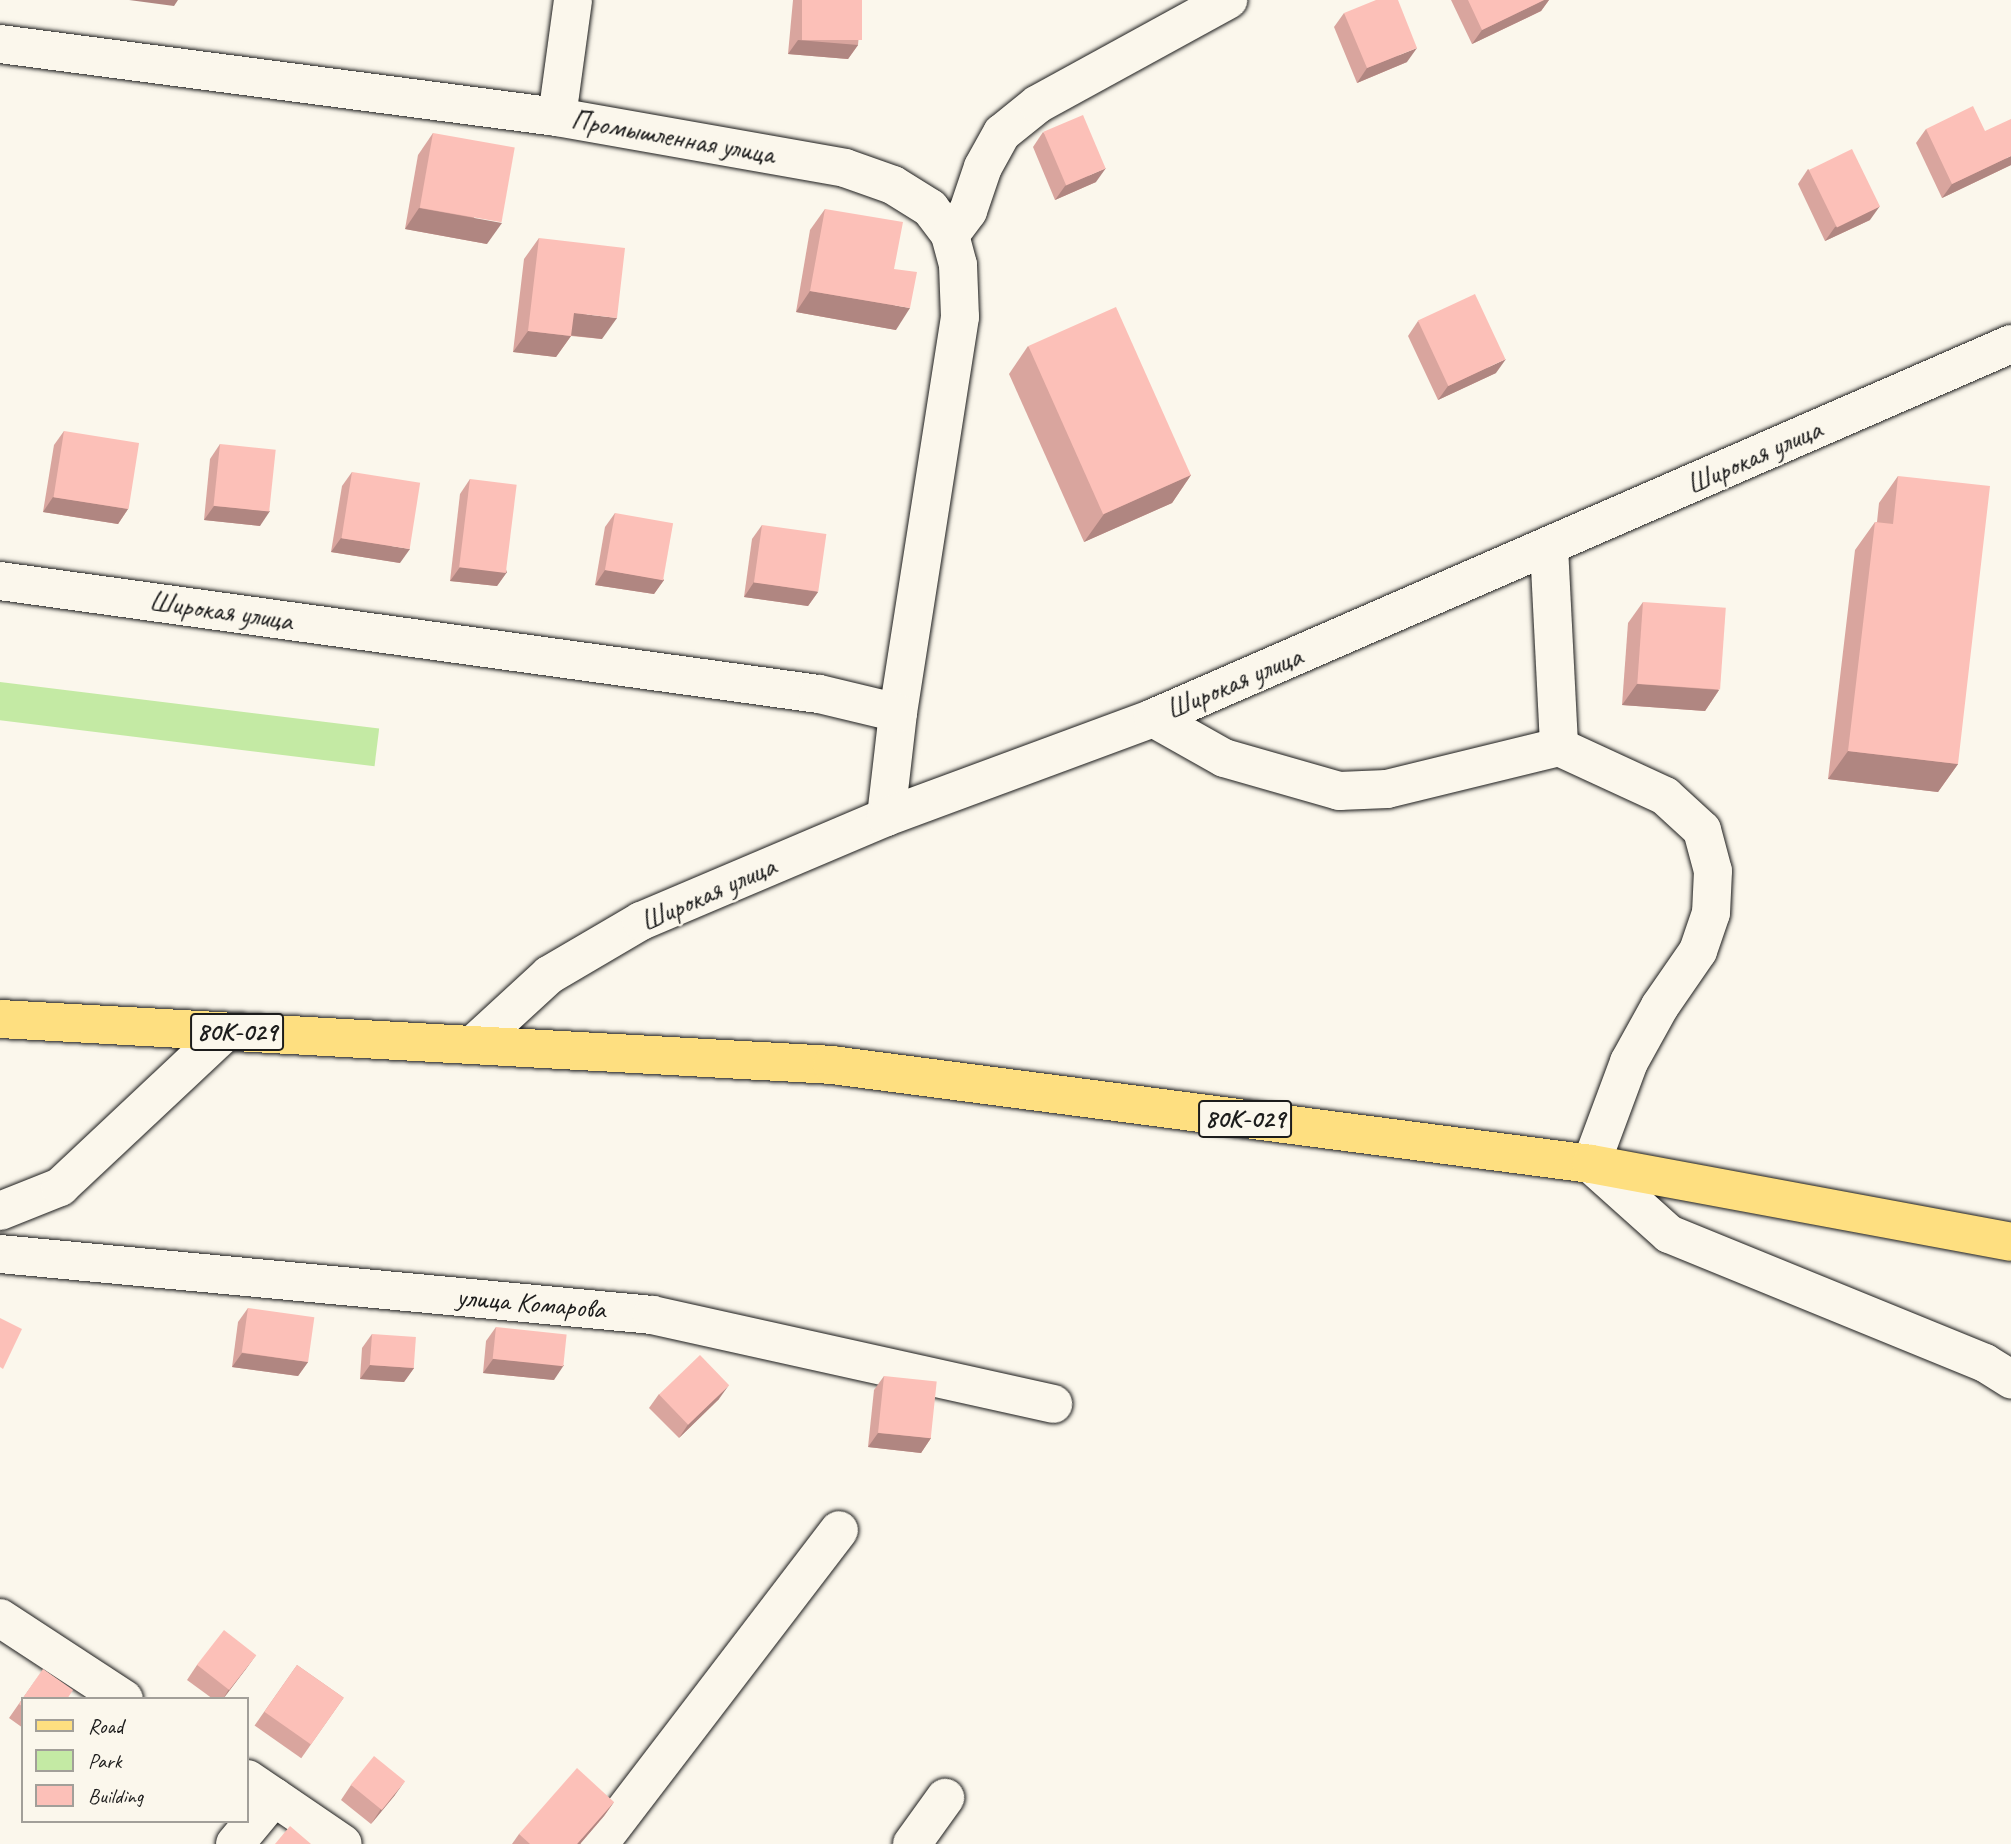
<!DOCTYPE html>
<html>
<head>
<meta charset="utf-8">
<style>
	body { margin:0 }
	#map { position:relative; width:2011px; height:1844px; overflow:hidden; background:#fbf7ec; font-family:Caveat,sans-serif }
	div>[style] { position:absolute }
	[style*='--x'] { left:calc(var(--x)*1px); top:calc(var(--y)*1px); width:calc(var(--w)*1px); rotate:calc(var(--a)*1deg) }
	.green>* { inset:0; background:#c4eaa4; transform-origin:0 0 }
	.roads { filter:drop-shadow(0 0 2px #1c1c1c) drop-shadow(0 0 2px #1c1c1c) }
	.minor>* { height:38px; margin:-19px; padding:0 19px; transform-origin:19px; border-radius:19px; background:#fbf7ec }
	.major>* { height:38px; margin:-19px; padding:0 19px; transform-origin:19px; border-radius:19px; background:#fedf80 }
	.wall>* { inset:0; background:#d9a59e; transform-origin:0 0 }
	.shaded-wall>* { inset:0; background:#b08681 }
	.building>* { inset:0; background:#fcc0b8; transform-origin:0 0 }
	span { translate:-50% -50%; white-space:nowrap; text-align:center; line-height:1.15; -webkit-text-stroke:5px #fbf7ec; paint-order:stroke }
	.shield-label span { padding:2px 5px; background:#fbf7ec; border:2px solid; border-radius:5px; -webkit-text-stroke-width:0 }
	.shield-label { font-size:26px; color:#1c1c1c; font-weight:700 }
	.street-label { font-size:28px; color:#1c1c1c }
	.legend { position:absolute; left:21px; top:1697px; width:228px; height:126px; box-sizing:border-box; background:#fbf7ec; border:2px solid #a29f99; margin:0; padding:9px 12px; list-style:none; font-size:21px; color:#1c1c1c }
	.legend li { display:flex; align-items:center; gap:14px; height:35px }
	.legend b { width:35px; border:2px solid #a29f99 }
</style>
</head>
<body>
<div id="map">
	<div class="green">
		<div style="left:0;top:682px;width:382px;height:38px;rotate:7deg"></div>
	</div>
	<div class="roads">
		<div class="minor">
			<div style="--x:0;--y:44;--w:562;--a:7.47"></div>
			<div style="--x:557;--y:117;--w:292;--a:10"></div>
			<div style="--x:845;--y:168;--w:51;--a:19.5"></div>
			<div style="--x:893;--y:185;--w:44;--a:31.9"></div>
			<div style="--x:930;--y:208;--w:34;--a:53"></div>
			<div style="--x:950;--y:235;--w:31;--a:75"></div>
			<div style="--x:958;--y:265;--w:52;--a:87.8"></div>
			<div style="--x:960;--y:317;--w:401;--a:98.9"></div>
			<div style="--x:898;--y:713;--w:105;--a:96.6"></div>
			<div style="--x:557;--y:117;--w:118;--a:-82.2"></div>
			<div style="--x:950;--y:235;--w:30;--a:-53"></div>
			<div style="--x:968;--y:211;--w:46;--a:-71.2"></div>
			<div style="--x:983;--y:167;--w:39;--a:-61"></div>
			<div style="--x:1002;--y:133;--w:46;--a:-38.9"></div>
			<div style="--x:1038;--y:104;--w:217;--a:-28.7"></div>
			<div style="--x:1549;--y:547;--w:200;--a:87.1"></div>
			<div style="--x:1559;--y:747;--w:117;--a:24.8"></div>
			<div style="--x:1665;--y:796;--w:50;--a:42.6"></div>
			<div style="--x:1702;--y:830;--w:42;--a:75"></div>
			<div style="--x:1713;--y:871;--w:42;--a:92.7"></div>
			<div style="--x:1711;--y:913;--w:40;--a:108.9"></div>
			<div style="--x:1698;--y:951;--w:67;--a:124.6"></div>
			<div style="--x:1660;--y:1006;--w:64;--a:119"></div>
			<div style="--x:1629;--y:1062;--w:109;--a:110.4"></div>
			<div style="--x:1591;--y:1164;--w:105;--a:41.9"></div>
			<div style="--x:1669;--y:1234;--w:341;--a:22.2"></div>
			<div style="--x:1985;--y:1363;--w:31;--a:32"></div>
			<div style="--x:0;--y:581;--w:827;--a:7.86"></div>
			<div style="--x:819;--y:694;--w:81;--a:13.5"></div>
			<div style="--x:1153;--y:718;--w:81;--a:29.4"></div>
			<div style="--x:1224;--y:758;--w:120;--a:16"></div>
			<div style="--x:1339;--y:791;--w:48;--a:-2.4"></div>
			<div style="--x:1387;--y:789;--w:177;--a:-13.7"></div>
			<div style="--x:474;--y:1044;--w:102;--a:-42.6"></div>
			<div style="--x:549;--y:975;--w:107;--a:-30.4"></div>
			<div style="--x:641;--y:921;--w:266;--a:-23"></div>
			<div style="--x:886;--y:817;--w:285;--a:-20.3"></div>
			<div style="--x:1153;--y:718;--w:936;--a:-23.55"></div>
			<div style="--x:0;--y:1211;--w:65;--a:-21.8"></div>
			<div style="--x:60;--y:1187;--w:226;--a:-43.2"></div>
			<div style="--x:0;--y:1254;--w:655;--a:5.34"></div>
			<div style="--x:652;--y:1315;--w:411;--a:12.5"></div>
			<div style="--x:0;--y:1618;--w:148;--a:33.2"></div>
			<div style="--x:274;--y:1797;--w:83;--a:34.3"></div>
			<div style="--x:235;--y:1844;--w:61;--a:-50.3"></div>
			<div style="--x:274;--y:1797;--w:32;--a:-146"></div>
			<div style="--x:599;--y:1844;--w:395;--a:-52.6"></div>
			<div style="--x:912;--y:1844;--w:57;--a:-54.3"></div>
		</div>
		<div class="major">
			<div style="--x:0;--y:1019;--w:833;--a:3.16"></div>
			<div style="--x:832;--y:1065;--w:765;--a:7.43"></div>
			<div style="--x:1591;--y:1164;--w:427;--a:10.5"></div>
		</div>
	</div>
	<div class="wall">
		<div style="clip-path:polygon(793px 0,862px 0,858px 45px,848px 59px,788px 54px)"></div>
		<div style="clip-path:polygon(1451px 0,1549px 0,1541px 11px,1472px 44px)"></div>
		<div style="clip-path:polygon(1344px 13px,1407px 62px,1357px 83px,1334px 27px)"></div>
		<div style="clip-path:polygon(1926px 129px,1985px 131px,2011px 165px,1942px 198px,1916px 143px)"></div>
		<div style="clip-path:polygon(1043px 132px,1096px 182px,1055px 200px,1033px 147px)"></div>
		<div style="clip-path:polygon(433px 133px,487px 244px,405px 229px,418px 155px)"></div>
		<div style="clip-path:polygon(1808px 169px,1870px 220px,1825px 241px,1798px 184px)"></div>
		<div style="clip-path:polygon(825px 209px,894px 269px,896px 330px,796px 312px,810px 230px)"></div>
		<div style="clip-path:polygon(539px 238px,602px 339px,571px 336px,556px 357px,513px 352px,524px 259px)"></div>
		<div style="clip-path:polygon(1418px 321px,1496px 373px,1438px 400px,1408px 336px)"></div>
		<div style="clip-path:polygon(1028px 346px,1191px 475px,1172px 503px,1084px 542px,1009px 374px)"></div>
		<div style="clip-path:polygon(64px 431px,128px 509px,118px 524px,43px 512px,54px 445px)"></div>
		<div style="clip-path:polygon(220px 444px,260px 526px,204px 520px,210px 459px)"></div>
		<div style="clip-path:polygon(352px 472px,400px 563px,331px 552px,342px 486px)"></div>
		<div style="clip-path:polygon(1898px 476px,1958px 764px,1938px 792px,1828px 779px,1855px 550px,1875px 522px,1877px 522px,1879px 503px)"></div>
		<div style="clip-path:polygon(470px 479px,507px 572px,497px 586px,450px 581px,460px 494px)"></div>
		<div style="clip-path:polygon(615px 513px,664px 580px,654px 594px,595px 585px,605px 527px)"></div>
		<div style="clip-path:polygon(762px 525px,818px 592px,808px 606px,744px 597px,752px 539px)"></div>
		<div style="clip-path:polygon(1643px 602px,1719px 690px,1705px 711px,1622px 705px,1628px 623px)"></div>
		<div style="clip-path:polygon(248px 1308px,308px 1362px,298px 1376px,232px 1367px,238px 1322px)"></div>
		<div style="clip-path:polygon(496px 1327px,554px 1380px,483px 1373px,486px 1341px)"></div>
		<div style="clip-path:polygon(372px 1334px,414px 1368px,404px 1382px,360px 1379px,362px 1348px)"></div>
		<div style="clip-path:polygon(884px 1376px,931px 1438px,921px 1453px,868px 1447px,874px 1390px)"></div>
		<div style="clip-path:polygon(659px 1394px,719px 1399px,679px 1438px,649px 1408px)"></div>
		<div style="clip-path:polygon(256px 1655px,223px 1699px,213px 1699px,187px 1680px,197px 1665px)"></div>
		<div style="left:297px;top:1665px;width:57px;height:74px;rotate:35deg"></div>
		<div style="clip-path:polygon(43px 1669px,23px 1699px,23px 1728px,9px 1718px)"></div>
		<div style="clip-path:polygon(351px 1785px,395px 1795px,371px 1824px,341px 1800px)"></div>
		<div style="clip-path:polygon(614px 1802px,604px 1816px,580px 1844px,512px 1844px,519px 1834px)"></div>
	</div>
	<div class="shaded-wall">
		<div style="clip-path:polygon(129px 0,178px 0,174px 6px)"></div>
		<div style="clip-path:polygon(1544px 0,1549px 0,1541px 11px,1472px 44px,1482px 30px)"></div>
		<div style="clip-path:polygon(798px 40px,858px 45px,848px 59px,788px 54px)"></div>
		<div style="clip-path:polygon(1417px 48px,1407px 62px,1357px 83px,1367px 68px)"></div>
		<div style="clip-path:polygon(2011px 156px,2011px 165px,1942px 198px,1952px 184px)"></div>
		<div style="clip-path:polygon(1106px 168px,1096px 182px,1055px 200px,1065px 186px)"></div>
		<div style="clip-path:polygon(1880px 206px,1870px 220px,1825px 241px,1835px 227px)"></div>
		<div style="clip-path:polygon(419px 208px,502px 223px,487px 244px,405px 229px)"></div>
		<div style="clip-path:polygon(810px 291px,910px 308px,896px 330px,796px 312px)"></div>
		<div style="clip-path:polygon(574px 313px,617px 318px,602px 339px,559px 334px)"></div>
		<div style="clip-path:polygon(528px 331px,571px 336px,556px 357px,513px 352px)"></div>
		<div style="clip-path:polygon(1506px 359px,1496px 373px,1438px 400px,1448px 386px)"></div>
		<div style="clip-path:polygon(1191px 475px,1172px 503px,1084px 542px,1104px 514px)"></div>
		<div style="clip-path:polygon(53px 497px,128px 509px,118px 524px,43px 512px)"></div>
		<div style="clip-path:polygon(214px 506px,270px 511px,260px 526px,204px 520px)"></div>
		<div style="clip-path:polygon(341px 538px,410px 549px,400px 563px,331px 552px)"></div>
		<div style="clip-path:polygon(460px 567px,507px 572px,497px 586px,450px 581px)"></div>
		<div style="clip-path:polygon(605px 570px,664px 580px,654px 594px,595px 585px)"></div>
		<div style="clip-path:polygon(754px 582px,818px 592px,808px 606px,744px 597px)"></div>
		<div style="clip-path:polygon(1637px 684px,1719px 690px,1705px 711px,1622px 705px)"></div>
		<div style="clip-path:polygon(1848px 751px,1958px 764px,1938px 792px,1828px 779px)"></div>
		<div style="clip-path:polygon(242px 1353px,308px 1362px,298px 1376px,232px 1367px)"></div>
		<div style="clip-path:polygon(493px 1359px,564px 1365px,554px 1380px,483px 1373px)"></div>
		<div style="clip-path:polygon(370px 1365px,414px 1368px,404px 1382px,360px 1379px)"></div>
		<div style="clip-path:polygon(729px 1385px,719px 1399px,679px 1438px,689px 1423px)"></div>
		<div style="clip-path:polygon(878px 1433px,931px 1438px,921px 1453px,868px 1447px)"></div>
		<div style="clip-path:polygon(256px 1655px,246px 1669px,223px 1699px,229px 1689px)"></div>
		<div style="clip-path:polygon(405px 1781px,395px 1795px,371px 1824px,381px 1809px)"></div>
		<div style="clip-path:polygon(614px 1802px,604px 1816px,580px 1844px,577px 1844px)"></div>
	</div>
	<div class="building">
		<div style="left:802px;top:0;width:60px;height:40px"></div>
		<div style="clip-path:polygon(1376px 0,1398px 0,1417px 48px,1367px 68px,1344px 13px)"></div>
		<div style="clip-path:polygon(1468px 0,1544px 0,1482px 30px)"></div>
		<div style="clip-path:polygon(1973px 106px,1985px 131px,2011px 119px,2011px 156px,1952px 184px,1926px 129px)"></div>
		<div style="left:1083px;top:115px;width:58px;height:43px;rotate:67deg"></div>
		<div style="left:433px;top:133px;width:83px;height:76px;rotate:10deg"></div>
		<div style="left:1852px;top:149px;width:64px;height:48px;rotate:64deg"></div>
		<div style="clip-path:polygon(825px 209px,903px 222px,894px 269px,917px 272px,910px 308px,810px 291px)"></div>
		<div style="clip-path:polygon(539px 238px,625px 248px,617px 318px,574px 313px,571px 336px,528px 331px)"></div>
		<div style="left:1475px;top:294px;width:72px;height:63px;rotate:65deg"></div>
		<div style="left:1116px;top:307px;width:184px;height:96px;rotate:66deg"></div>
		<div style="left:64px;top:431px;width:76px;height:67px;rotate:9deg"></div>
		<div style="left:220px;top:444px;width:56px;height:62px;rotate:6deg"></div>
		<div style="left:352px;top:472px;width:69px;height:67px;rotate:9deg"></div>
		<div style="clip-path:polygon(1898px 476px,1990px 486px,1958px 764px,1848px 751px,1875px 522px,1893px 524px)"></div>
		<div style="left:470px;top:479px;width:47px;height:89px;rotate:7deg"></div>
		<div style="left:615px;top:513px;width:59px;height:58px;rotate:10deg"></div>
		<div style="left:762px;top:525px;width:65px;height:58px;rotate:8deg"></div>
		<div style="left:1643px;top:602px;width:83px;height:82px;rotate:4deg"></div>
		<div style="left:248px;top:1308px;width:67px;height:45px;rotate:8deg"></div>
		<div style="clip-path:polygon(0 1318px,22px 1329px,3px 1369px,0 1367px)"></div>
		<div style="left:496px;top:1327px;width:71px;height:32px;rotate:6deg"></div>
		<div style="left:372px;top:1334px;width:44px;height:31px;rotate:4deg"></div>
		<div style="left:700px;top:1355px;width:42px;height:57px;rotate:46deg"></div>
		<div style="left:884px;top:1376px;width:53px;height:57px;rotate:6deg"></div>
		<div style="left:224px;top:1630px;width:41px;height:44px;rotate:38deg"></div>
		<div style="left:297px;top:1665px;width:57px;height:57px;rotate:35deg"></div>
		<div style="clip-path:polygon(43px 1669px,73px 1690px,67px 1699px,23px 1699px,23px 1707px,19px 1704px)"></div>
		<div style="left:374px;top:1756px;width:40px;height:37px;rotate:39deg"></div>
		<div style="clip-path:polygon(577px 1768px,614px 1802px,577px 1844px,530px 1844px,519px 1834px)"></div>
		<div style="clip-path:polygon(290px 1826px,311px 1844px,275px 1844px)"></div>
	</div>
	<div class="shield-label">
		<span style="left:237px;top:1032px">80К-029</span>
		<span style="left:1245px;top:1119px">80К-029</span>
	</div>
	<div class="street-label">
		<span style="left:673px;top:137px;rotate:10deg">Промышленная улица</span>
		<span style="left:1754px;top:457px;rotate:-24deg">Широкая улица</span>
		<span style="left:221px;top:611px;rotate:8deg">Широкая улица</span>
		<span style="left:1234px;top:683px;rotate:-23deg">Широкая улица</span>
		<span style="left:708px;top:894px;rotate:-24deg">Широкая улица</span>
		<span style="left:531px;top:1303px;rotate:5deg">улица Комарова</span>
	</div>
	<ul class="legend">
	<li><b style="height:9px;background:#fedf80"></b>Road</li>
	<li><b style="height:19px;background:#c4eaa4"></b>Park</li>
	<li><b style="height:19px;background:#fcc0b8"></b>Building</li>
	</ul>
</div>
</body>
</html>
